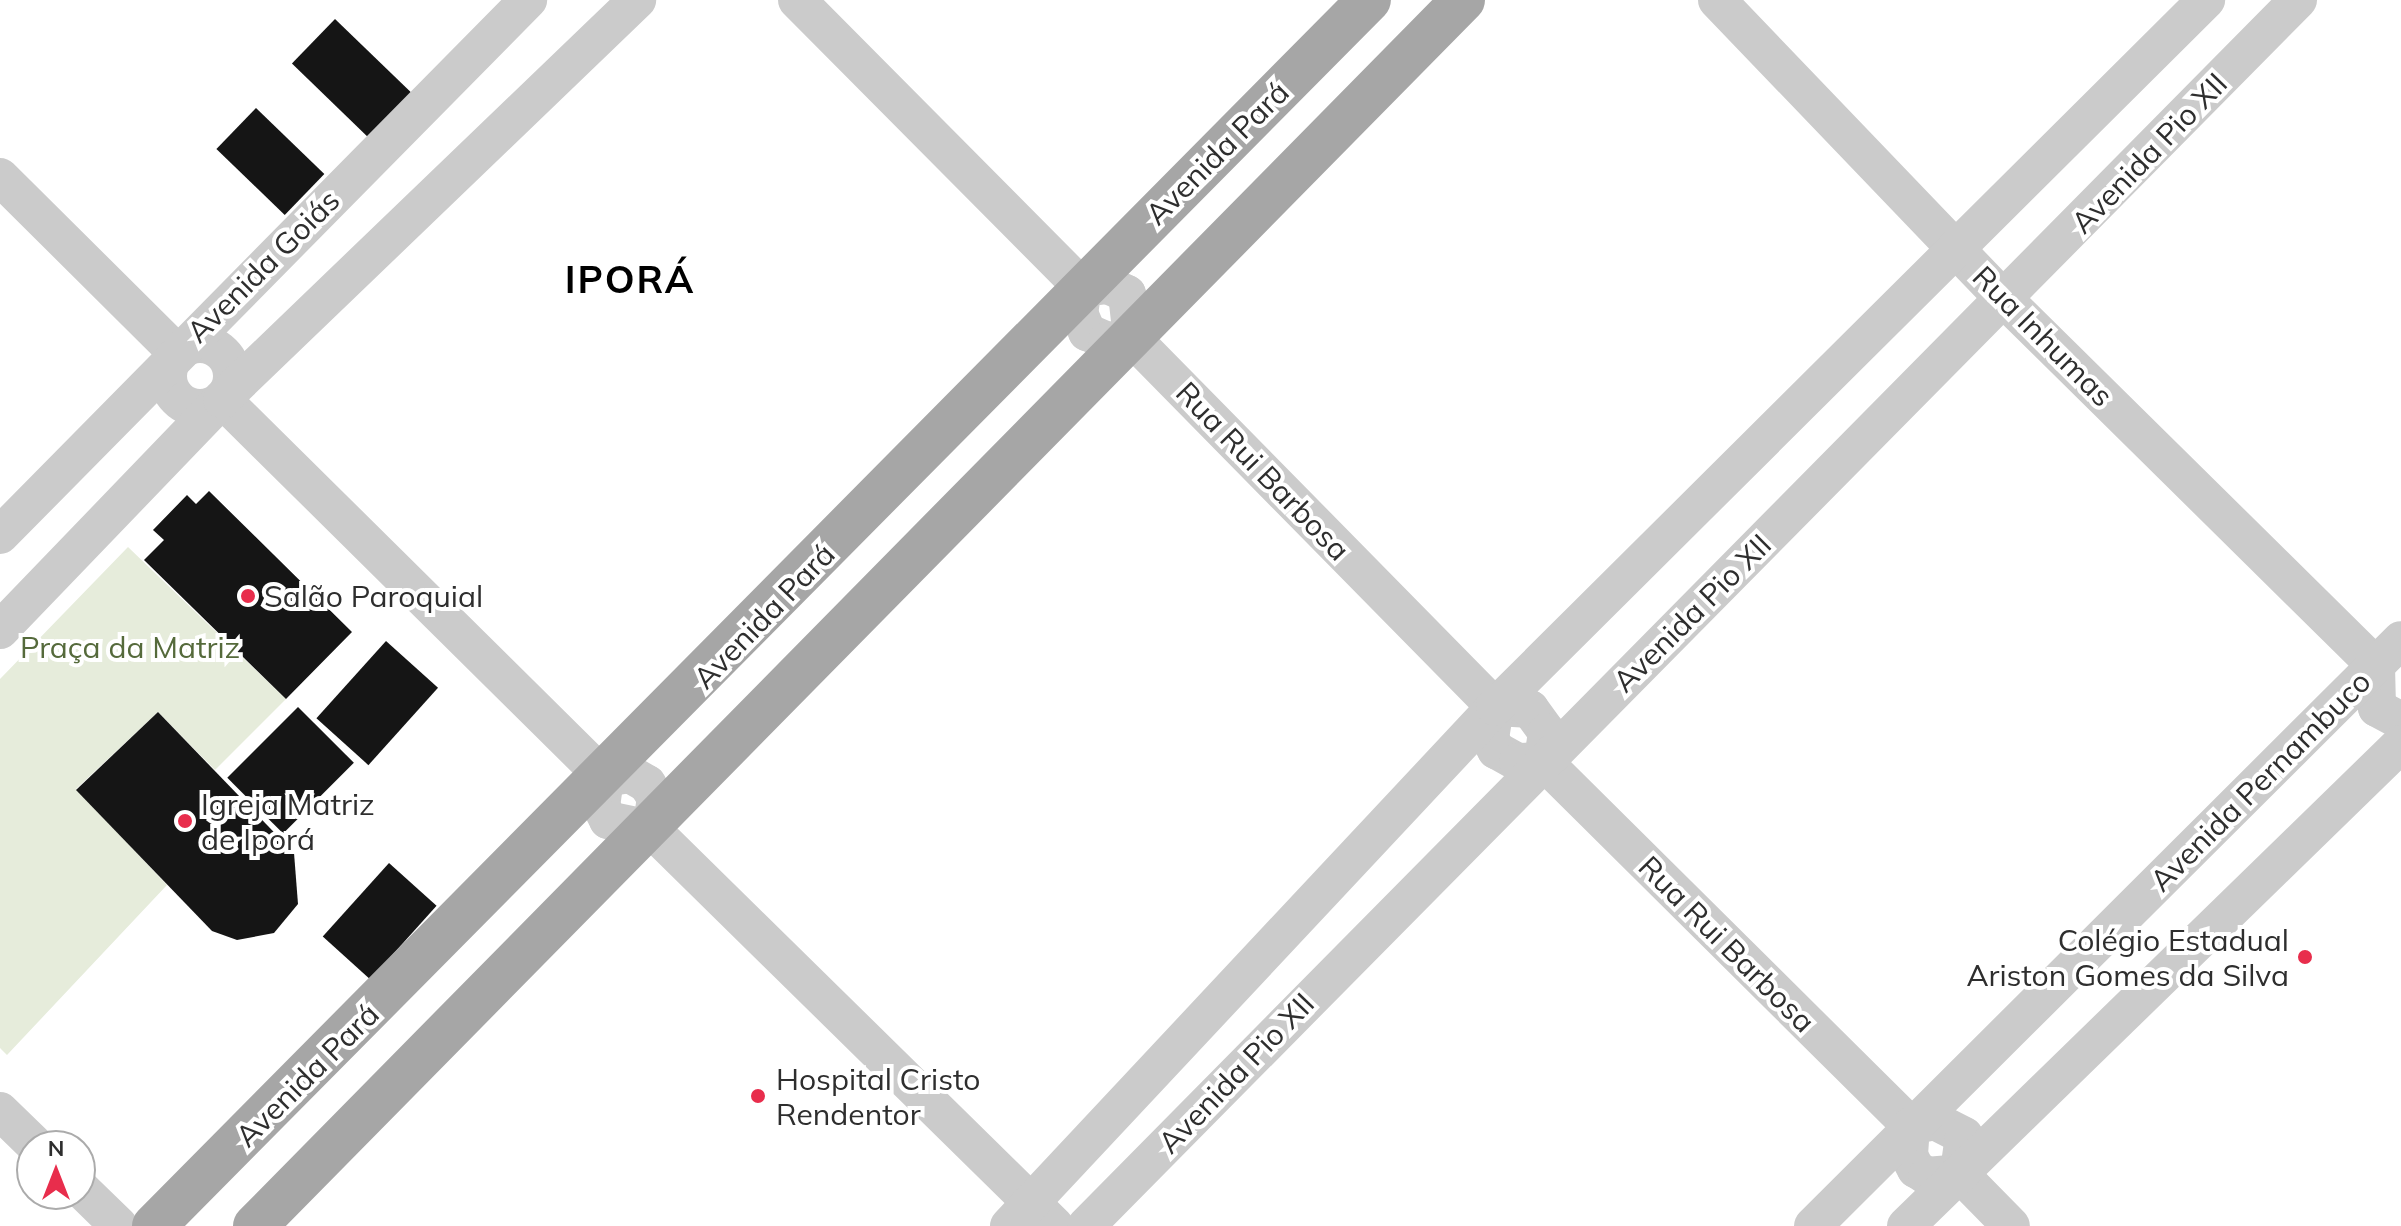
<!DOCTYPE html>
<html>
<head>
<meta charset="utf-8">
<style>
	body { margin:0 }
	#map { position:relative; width:2401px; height:1226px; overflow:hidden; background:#fff; font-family:Mulish,sans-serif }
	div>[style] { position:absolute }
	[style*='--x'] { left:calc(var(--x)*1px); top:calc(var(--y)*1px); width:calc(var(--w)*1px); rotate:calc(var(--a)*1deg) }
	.green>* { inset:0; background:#e6ecdb }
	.building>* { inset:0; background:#151515; transform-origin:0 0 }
	.minor>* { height:38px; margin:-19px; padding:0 19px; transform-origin:19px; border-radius:19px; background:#cbcbcb }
	.minor>.ring { margin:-19px; padding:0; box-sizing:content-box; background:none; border:38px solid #cbcbcb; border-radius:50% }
	.primary>* { height:44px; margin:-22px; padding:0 22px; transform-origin:22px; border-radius:22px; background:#a6a6a6 }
	.dots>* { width:22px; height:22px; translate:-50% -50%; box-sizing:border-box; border:4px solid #fff; border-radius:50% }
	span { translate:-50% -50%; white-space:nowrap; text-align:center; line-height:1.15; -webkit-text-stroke:8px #fff; paint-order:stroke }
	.street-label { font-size:30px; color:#2e2e2e }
	.poi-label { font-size:30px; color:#2e2e2e }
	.left { translate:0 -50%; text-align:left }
	.right { translate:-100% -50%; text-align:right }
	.park-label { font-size:30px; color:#556a3b }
	.district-label { font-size:38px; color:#000; font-weight:700; letter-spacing:2px }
	.north { position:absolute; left:16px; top:1130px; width:80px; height:80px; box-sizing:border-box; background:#fff; border:2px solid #ababab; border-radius:50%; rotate:0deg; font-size:22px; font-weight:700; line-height:32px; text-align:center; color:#2e2e2e }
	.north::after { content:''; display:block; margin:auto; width:28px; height:36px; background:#e82d4c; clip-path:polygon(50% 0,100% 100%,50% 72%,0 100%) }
</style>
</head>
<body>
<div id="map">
	<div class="green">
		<div style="clip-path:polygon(128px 547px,286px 699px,215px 770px,158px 712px,76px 789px,167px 885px,7px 1055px,0 1048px,0 679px)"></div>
	</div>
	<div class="building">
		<div style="left:335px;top:19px;width:112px;height:62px;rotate:44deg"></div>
		<div style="left:256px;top:108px;width:95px;height:57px;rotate:44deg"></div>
		<div style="clip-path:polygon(209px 491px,352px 632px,286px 699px,144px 560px,164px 540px,153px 530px,187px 495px,196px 504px)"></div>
		<div style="left:386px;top:641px;width:70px;height:104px;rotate:42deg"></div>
		<div style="left:298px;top:707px;width:79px;height:100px;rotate:45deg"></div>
		<div style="clip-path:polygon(158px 712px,294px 853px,298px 904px,274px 933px,237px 940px,212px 931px,76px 790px)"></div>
		<div style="left:389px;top:863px;width:64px;height:99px;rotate:42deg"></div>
	</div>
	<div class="minor">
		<div style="--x:797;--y:0;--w:406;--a:45.2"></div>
		<div style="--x:1083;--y:288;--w:25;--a:99"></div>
		<div style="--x:1079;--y:313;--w:21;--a:67"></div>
		<div style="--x:1087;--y:332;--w:22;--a:24"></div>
		<div style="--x:1107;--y:341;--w:25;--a:-7"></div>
		<div style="--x:1132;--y:338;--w:518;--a:45.47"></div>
		<div style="--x:1495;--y:707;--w:35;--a:3"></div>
		<div style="--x:1530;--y:709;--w:29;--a:54"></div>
		<div style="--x:1547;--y:732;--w:29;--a:98"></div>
		<div style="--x:1717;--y:0;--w:417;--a:46.2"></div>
		<div style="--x:2006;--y:301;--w:520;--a:44.61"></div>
		<div style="--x:0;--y:177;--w:250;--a:44.8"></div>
		<div style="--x:1083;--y:288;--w:25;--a:-7"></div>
		<div style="--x:1108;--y:285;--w:21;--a:25"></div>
		<div style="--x:1127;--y:294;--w:44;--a:83.5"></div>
		<div class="ring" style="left:168px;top:344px;width:26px;height:26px"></div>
		<div style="--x:222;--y:399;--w:539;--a:44.7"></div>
		<div style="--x:0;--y:535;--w:752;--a:-45.38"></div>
		<div style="--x:0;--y:630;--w:320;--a:-46.1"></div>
		<div style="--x:222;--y:399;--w:576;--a:-43.87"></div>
		<div style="--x:2376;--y:666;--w:42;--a:88.6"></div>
		<div style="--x:2377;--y:708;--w:27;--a:28"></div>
		<div style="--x:1495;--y:707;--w:32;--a:99"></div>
		<div style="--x:1490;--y:739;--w:13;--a:61"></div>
		<div style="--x:1496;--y:750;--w:25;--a:29"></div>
		<div style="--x:1518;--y:762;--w:25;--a:-2"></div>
		<div style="--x:1543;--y:761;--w:518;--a:44.77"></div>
		<div style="--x:1911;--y:1126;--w:30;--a:94"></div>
		<div style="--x:1909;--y:1156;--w:15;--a:62"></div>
		<div style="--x:1916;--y:1169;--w:13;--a:32"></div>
		<div style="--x:1927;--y:1176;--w:32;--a:-5"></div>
		<div style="--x:605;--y:778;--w:28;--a:98"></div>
		<div style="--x:601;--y:806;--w:16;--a:63"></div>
		<div style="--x:608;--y:820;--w:44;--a:11.8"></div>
		<div style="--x:651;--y:829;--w:566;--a:44.5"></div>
		<div style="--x:605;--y:778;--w:25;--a:-9"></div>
		<div style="--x:630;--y:774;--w:20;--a:30"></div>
		<div style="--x:647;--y:784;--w:17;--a:57"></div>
		<div style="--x:656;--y:798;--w:31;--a:99"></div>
		<div style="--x:0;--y:1111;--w:50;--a:44.2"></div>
		<div style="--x:1911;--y:1126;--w:25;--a:-12"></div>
		<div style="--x:1935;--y:1121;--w:33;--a:27"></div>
		<div style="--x:1964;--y:1136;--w:37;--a:98"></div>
		<div style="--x:1959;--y:1173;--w:74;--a:45.5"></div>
		<div style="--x:80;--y:1188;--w:54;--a:44.3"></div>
		<div style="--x:1009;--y:1226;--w:711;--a:-46.88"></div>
		<div style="--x:1495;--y:707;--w:1003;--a:-44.84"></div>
		<div style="--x:1086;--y:1226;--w:1724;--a:-45.33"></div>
		<div style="--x:1813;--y:1226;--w:830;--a:-44.9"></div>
		<div style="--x:1906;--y:1226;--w:691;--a:-44.24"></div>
	</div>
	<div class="primary">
		<div style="--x:154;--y:1226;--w:1726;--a:-45.26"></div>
		<div style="--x:255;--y:1226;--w:1721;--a:-45.42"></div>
	</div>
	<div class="dots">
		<div style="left:248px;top:596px;background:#e82d4c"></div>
		<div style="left:185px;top:821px;background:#e82d4c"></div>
		<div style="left:2305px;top:957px;background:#e82d4c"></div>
		<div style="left:758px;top:1096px;background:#e82d4c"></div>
	</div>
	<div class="street-label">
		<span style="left:1217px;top:153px;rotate:-45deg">Avenida Pará</span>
		<span style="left:2149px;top:153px;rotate:-46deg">Avenida Pio XII</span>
		<span style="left:263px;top:266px;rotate:-45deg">Avenida Goiás</span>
		<span style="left:2043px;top:336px;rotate:45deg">Rua Inhumas</span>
		<span style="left:1263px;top:471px;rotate:46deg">Rua Rui Barbosa</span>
		<span style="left:1692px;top:613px;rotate:-45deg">Avenida Pio XII</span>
		<span style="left:764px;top:616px;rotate:-46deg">Avenida Pará</span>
		<span style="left:2260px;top:781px;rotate:-45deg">Avenida Pernambuco</span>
		<span style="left:1727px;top:944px;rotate:45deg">Rua Rui Barbosa</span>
		<span style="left:1236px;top:1073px;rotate:-46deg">Avenida Pio XII</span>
		<span style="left:307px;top:1075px;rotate:-45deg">Avenida Pará</span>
	</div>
	<div class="poi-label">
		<span class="left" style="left:264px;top:596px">Salão Paroquial</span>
		<span class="left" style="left:201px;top:821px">Igreja Matriz<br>de Iporá</span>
		<span class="right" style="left:2289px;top:957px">Colégio Estadual<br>Ariston Gomes da Silva</span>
		<span class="left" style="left:776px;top:1096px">Hospital Cristo<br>Rendentor</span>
	</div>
	<div class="park-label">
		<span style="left:130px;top:647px">Praça da Matriz</span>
	</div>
	<div class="district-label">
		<span style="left:630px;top:280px">IPORÁ</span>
	</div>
	<div class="north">N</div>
</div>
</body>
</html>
